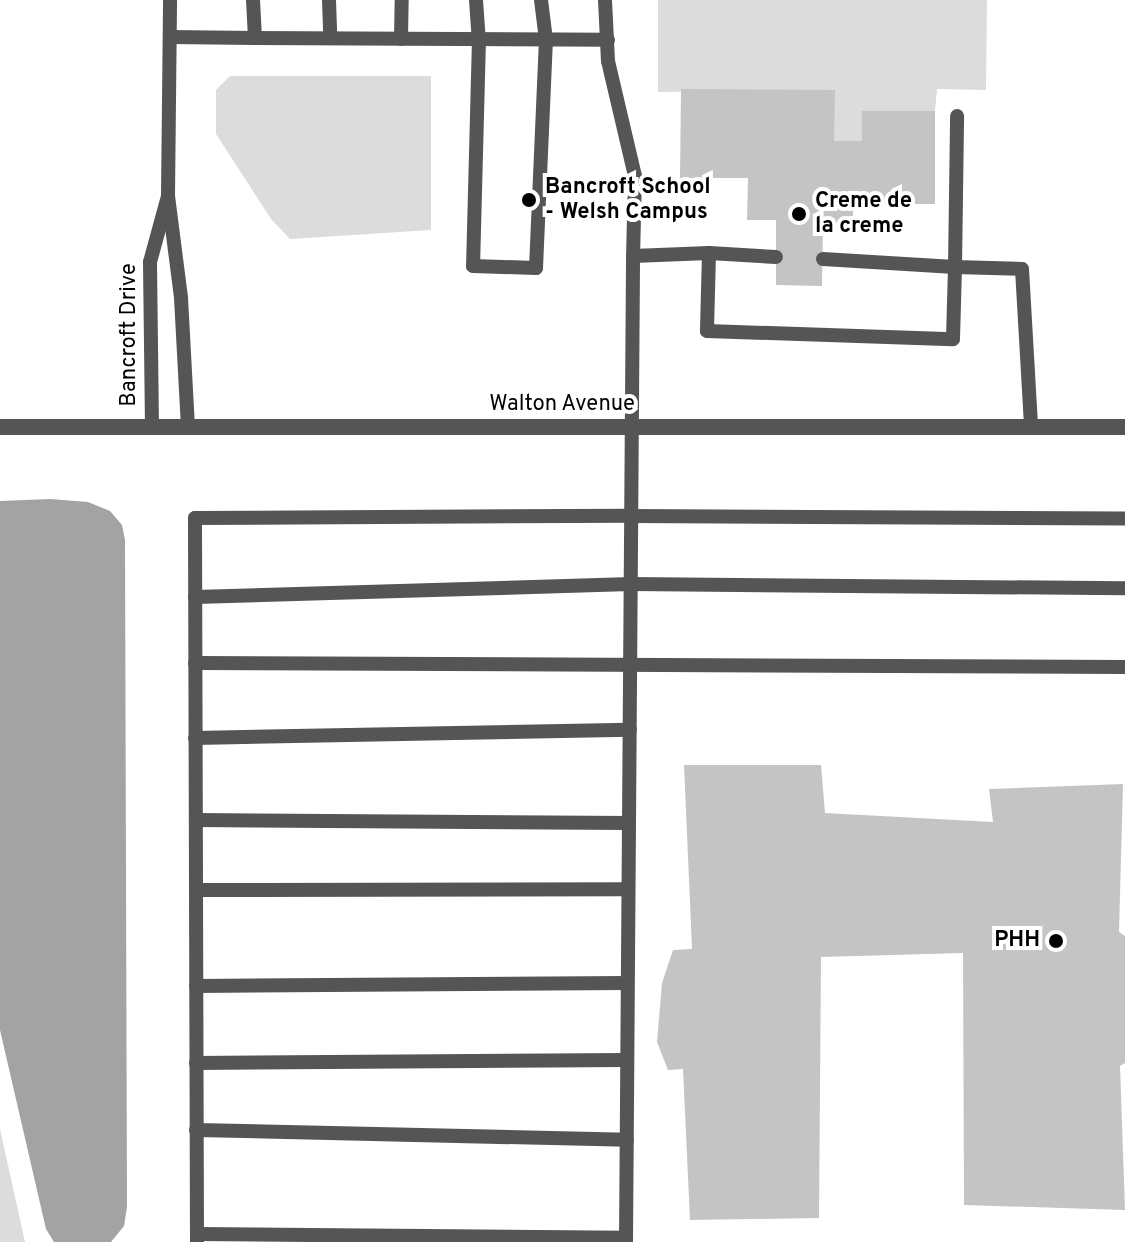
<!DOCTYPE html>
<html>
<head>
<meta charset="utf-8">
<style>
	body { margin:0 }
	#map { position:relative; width:1125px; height:1242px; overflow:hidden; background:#fff; font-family:Overpass,sans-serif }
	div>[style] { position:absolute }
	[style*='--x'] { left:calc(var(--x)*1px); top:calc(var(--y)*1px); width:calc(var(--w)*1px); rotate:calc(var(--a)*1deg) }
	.green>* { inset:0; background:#dcdcdc }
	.water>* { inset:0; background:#a3a3a3 }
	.building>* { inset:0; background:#c4c4c4 }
	.service>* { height:14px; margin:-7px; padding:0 7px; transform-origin:7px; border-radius:7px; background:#555 }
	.minor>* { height:16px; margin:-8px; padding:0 8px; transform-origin:8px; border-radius:8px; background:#555 }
	.dots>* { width:22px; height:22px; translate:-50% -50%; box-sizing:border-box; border:4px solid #fff; border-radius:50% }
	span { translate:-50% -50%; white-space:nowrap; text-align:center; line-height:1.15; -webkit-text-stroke:8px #fff; paint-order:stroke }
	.poi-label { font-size:22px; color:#000; font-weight:700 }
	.left { translate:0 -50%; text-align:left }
	.right { translate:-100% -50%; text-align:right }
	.street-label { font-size:22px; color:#000 }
</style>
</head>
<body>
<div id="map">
	<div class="green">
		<div style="clip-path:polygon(658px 0,987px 0,986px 90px,937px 89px,935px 111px,862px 111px,862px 141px,834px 141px,834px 90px,658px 92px)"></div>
		<div style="clip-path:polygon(230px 76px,431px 76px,431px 230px,290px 239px,271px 219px,216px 134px,216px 90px)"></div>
		<div style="clip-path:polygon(0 1129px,25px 1242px,0 1242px)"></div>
	</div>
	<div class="water">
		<div style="clip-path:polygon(50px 499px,88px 502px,110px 511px,122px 525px,125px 540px,127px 1207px,124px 1226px,111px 1242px,54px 1242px,46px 1229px,0 1030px,0 501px)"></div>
	</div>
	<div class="building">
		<div style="clip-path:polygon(681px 89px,835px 90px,834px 141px,862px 141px,862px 111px,935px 111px,935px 204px,853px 204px,853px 223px,823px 223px,822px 286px,776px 285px,776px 220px,747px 220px,748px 178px,680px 178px)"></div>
		<div style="clip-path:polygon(684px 765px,821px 765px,825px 813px,993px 822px,989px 789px,1123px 784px,1119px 932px,1125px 936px,1125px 1063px,1120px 1066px,1125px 1210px,964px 1205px,963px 953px,821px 957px,819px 1218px,690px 1220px,683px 1069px,668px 1070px,657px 1042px,662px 983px,673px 950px,692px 949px)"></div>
	</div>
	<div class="service">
		<div style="--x:253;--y:0;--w:38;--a:87"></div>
		<div style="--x:255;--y:38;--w:353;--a:0.3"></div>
		<div style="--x:329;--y:0;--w:38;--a:88"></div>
		<div style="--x:476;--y:0;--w:39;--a:86"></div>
		<div style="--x:479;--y:39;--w:227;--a:91.5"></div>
		<div style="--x:473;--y:266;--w:63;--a:1.8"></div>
		<div style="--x:536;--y:268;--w:228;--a:-87.5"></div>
		<div style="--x:546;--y:40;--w:40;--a:-97.1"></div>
		<div style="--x:605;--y:0;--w:61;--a:87.2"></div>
		<div style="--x:608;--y:61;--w:118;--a:76.8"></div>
		<div style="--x:635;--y:176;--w:80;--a:91.4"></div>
		<div style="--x:633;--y:256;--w:76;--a:-2.3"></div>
		<div style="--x:709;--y:253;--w:78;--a:91.5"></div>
		<div style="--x:707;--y:331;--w:246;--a:1.9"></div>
		<div style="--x:953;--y:339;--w:72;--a:-88.4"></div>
		<div style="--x:955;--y:267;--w:67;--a:1.7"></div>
		<div style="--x:1022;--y:269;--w:158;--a:86.7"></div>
		<div style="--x:170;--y:37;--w:85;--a:0.7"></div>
		<div style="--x:401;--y:39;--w:39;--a:-89"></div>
		<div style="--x:168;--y:196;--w:196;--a:-89.4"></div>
		<div style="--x:709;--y:253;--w:67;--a:3.4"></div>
		<div style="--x:823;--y:259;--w:132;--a:3.5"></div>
		<div style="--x:955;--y:267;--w:151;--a:-89.2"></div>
		<div style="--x:152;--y:427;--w:165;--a:-90.7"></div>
		<div style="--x:150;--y:262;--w:68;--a:-74.7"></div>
		<div style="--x:168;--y:196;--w:103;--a:82.7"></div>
		<div style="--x:181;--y:298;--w:129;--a:86.9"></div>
		<div style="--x:195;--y:597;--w:436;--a:-1.7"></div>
		<div style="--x:631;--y:584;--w:494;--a:0.5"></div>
		<div style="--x:195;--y:663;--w:930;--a:0.25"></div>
		<div style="--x:195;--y:738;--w:435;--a:-1.1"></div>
		<div style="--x:196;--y:820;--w:433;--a:0.4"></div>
		<div style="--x:196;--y:890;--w:432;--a:-0.1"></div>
		<div style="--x:196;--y:986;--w:431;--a:-0.4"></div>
		<div style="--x:196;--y:1063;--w:431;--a:-0.4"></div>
		<div style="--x:196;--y:1130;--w:431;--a:1.3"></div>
		<div style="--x:197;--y:1234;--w:429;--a:0.5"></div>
		<div style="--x:197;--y:1242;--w:724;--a:-90.16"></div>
		<div style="--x:195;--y:518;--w:436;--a:-0.3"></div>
		<div style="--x:631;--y:516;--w:494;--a:0.3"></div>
		<div style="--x:626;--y:1242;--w:986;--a:-89.59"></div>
	</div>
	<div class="minor">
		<div style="--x:0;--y:427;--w:1125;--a:0"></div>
	</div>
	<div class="dots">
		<div style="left:529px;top:200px;background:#000"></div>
		<div style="left:799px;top:214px;background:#000"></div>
		<div style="left:1056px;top:941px;background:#000"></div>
	</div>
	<div class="poi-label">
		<span class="left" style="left:545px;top:200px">Bancroft School<br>- Welsh Campus</span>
		<span class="left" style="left:815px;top:214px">Creme de<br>la creme</span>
		<span class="right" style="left:1040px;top:941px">PHH</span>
	</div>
	<div class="street-label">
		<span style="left:130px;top:335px;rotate:-90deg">Bancroft Drive</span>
		<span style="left:562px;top:405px">Walton Avenue</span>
	</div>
</div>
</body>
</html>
